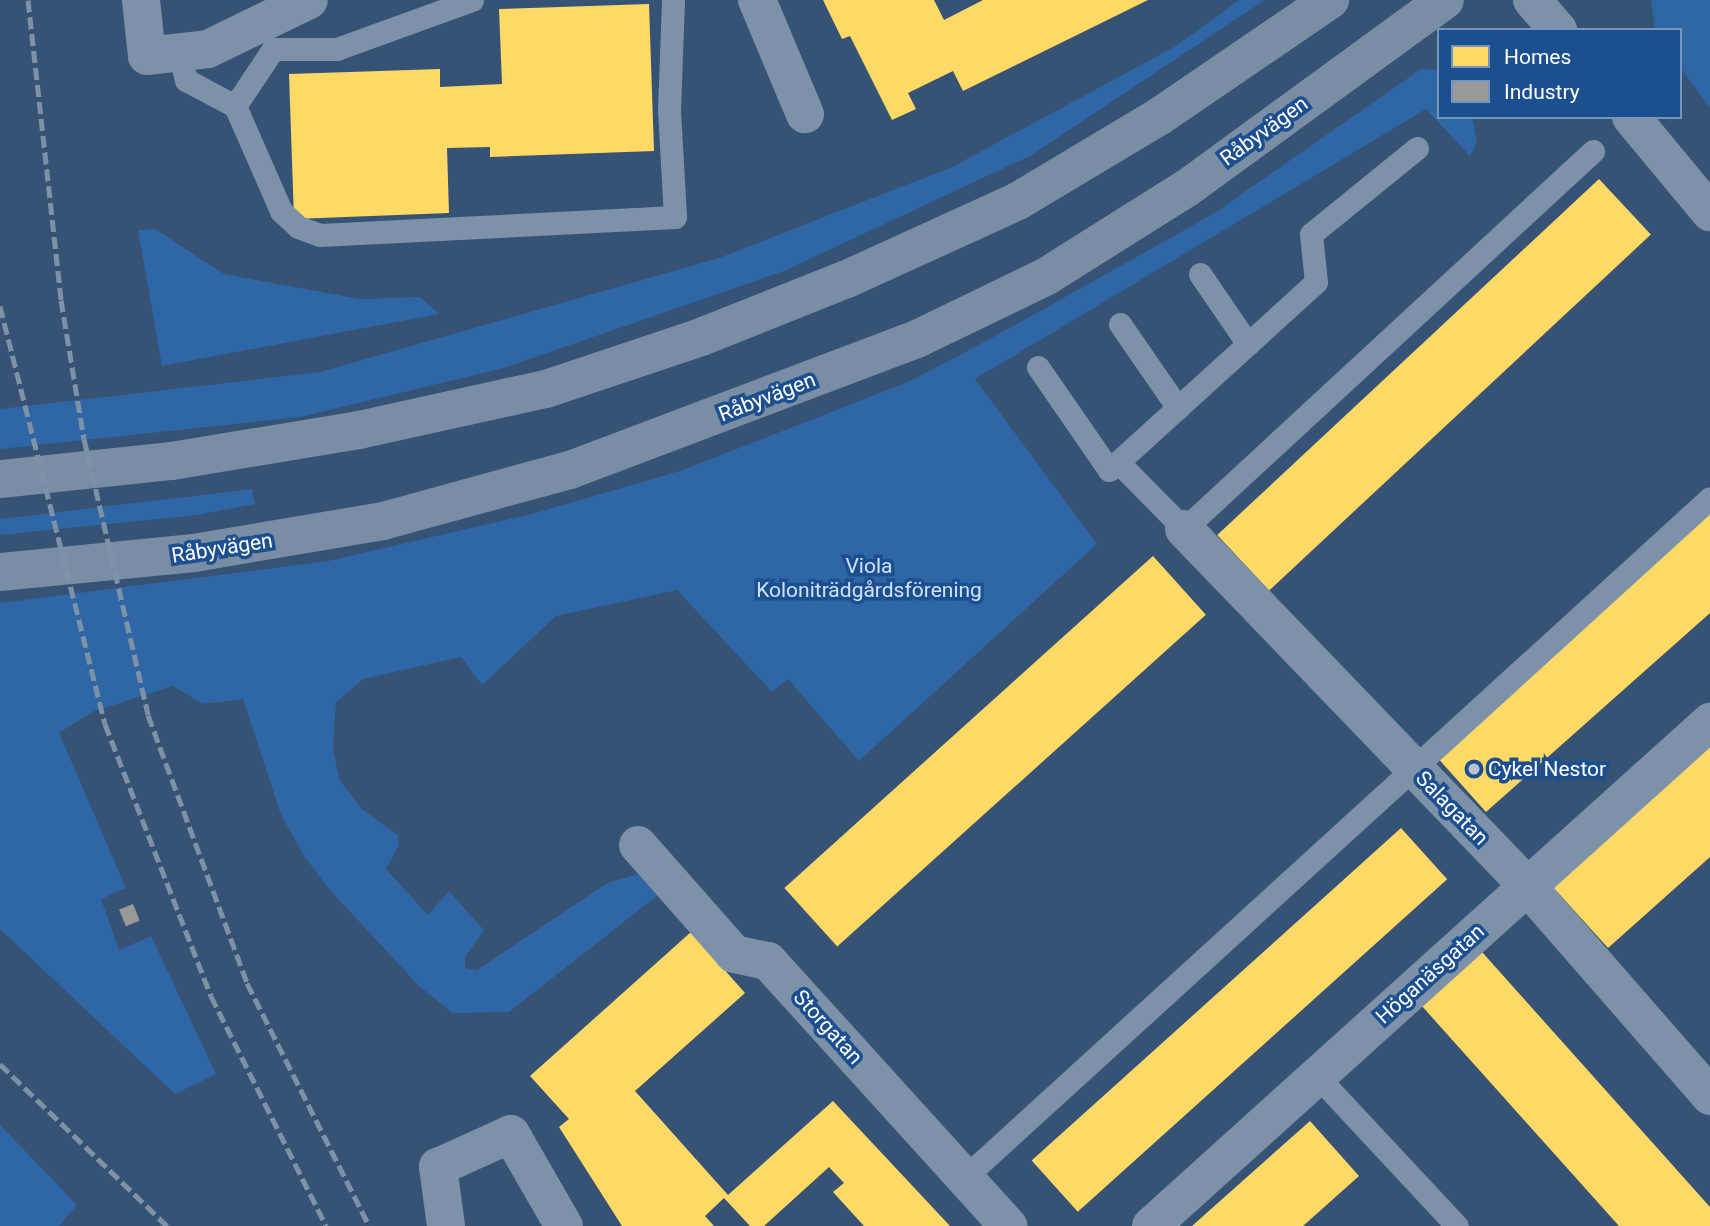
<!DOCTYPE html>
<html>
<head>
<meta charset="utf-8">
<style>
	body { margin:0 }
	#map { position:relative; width:1710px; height:1226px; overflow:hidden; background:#365274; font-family:Roboto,sans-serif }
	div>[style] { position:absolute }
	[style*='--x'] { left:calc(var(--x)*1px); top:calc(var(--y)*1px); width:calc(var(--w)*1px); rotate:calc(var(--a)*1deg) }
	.green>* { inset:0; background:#2f66a5 }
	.homes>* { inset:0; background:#ffd966; transform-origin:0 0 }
	.industry>* { inset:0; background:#999; transform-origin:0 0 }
	.service>* { height:23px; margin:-11.5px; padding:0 11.5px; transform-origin:11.5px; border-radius:11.5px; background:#7d92a8 }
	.minor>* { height:38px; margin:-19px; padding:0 19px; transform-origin:19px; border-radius:19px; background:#7d92a8 }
	.tertiary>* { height:38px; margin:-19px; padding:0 19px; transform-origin:19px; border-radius:19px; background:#7d92a8 }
	.secondary>* { height:38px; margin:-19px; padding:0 19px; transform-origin:19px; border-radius:19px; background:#798da4 }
	.rail>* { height:5px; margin-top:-2.5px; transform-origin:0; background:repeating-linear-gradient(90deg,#7e92a7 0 12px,transparent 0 17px) }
	.dots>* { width:19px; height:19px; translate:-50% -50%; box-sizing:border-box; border:4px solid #1b4f8f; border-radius:50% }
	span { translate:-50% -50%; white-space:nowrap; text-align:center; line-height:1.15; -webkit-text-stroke:7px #1b4f8f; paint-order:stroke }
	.street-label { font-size:21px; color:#fff }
	.park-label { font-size:21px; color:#cfe3fa }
	.poi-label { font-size:21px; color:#fff }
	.left { translate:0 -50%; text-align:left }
	.legend { position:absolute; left:1437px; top:28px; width:245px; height:91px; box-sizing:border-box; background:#1b4f8f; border:2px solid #7695bc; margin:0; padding:9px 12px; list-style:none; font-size:21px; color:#fff }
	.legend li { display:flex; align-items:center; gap:14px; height:35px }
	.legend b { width:35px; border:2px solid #7695bc }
</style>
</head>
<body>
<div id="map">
	<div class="green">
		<div style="clip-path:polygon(1239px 0,1265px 0,1030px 156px,784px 271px,504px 368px,300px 417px,0 449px,0 409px,320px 372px,719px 258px,952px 167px,1176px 46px)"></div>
		<div style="clip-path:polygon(1651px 0,1710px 0,1710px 108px,1680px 67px,1680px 30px,1655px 30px)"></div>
		<div style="clip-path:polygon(1421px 69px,1439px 70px,1439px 117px,1472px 117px,1477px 142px,1470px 156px,1426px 109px,975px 379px,1097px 544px,859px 761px,788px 679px,772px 692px,677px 590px,556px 616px,482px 685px,461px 657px,363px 679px,336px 702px,333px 747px,339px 779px,362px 809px,398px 835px,399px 845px,386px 869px,428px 915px,449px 891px,484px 930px,465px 957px,465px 968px,477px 970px,607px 883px,637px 874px,662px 892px,509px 1012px,453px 1013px,419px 986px,328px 888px,305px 857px,281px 815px,243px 699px,203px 704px,173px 686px,92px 712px,59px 733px,126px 888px,101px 899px,119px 950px,151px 936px,216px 1074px,175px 1094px,0 929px,0 603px,328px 561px,532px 514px,683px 470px,908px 382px,990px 339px,1213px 214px)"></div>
		<div style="clip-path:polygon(155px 229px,224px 274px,359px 299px,420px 297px,439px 314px,162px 366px,138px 230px)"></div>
		<div style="clip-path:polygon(252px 489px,255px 504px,197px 515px,0 535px,0 519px)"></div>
		<div style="clip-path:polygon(0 1125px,77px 1205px,59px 1226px,0 1226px)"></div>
	</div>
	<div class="homes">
		<div style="clip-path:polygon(823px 0,934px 0,944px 20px,983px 0,1148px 0,963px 91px,953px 71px,908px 93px,916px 109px,892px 120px,850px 36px,842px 39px)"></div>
		<div style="clip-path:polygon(649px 4px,654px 151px,490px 157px,490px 147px,447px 148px,449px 213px,294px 219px,289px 74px,440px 69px,440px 87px,502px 84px,499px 9px)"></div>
		<div style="left:1599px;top:179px;width:76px;height:522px;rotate:47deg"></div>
		<div style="clip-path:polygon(1710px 510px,1710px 613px,1486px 812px,1435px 755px)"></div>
		<div style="left:1153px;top:556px;width:79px;height:496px;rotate:48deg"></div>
		<div style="clip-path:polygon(1710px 743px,1710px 857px,1608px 948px,1551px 885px)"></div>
		<div style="left:1401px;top:828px;width:69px;height:497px;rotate:48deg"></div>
		<div style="clip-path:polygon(691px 932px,745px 993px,635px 1091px,728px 1195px,833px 1101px,950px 1226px,864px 1226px,833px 1192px,844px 1183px,829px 1167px,764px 1226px,750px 1226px,724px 1198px,705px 1216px,714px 1226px,622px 1226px,559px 1127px,569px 1119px,530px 1076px)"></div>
		<div style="clip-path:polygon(1482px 952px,1710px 1207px,1710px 1226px,1619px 1226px,1421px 1005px)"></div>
		<div style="clip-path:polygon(1310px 1121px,1359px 1176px,1303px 1226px,1192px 1226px)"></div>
	</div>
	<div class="industry">
		<div style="left:133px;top:904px;width:18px;height:15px;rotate:68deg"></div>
	</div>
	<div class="service">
		<div style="--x:472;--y:0;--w:144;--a:160.1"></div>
		<div style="--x:337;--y:49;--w:64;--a:180"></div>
		<div style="--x:273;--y:49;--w:69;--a:123.7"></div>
		<div style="--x:235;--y:106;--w:115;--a:66.3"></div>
		<div style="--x:281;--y:211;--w:23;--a:43"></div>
		<div style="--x:298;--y:227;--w:23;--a:20"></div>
		<div style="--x:320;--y:235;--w:355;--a:-2.9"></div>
		<div style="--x:675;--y:217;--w:107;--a:-93.2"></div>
		<div style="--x:669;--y:110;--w:110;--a:-87.9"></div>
		<div style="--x:179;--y:52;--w:29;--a:76"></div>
		<div style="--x:186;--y:80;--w:55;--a:28"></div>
		<div style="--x:1417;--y:148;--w:136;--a:140.9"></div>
		<div style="--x:1311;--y:234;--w:48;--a:84.1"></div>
		<div style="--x:1316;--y:282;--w:268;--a:137.7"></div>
		<div style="--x:1118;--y:462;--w:94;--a:45.4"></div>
		<div style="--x:1184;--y:529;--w:557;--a:-42.74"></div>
		<div style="--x:1200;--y:274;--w:85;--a:55.6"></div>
		<div style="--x:1120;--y:324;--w:102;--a:55.4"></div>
		<div style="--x:1038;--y:367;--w:125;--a:55.4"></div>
		<div style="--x:1109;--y:470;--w:12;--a:-42"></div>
		<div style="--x:1317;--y:1076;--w:205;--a:47"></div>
		<div style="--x:964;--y:1178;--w:1009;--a:-42.35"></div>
	</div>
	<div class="minor">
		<div style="--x:141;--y:0;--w:56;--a:83.9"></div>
		<div style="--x:147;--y:56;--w:61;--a:-6.5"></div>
		<div style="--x:208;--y:49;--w:112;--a:-25.9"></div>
		<div style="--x:757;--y:0;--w:124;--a:67.2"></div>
		<div style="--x:1184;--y:529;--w:495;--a:46.1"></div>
		<div style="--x:1527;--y:886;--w:279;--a:48.9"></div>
		<div style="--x:638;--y:845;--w:145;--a:48.6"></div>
		<div style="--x:734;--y:954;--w:35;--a:12"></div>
		<div style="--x:768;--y:961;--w:358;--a:47.8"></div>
		<div style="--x:446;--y:1226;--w:60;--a:-97.7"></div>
		<div style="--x:438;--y:1167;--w:80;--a:-24.3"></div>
		<div style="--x:511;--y:1134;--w:106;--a:60.1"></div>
		<div style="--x:1151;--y:1226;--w:753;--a:-42.04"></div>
	</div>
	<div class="tertiary">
		<div style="--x:1532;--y:0;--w:40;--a:49"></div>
		<div style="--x:1631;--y:117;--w:124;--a:50.3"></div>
	</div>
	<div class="secondary">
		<div style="--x:0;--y:479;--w:173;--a:-6"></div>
		<div style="--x:172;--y:461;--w:190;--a:-9.4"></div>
		<div style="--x:359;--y:430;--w:191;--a:-12.4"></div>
		<div style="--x:546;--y:389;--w:163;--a:-18.5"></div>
		<div style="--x:701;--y:337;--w:157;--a:-21.7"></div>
		<div style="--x:847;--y:279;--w:188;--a:-24.5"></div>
		<div style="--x:1018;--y:201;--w:165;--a:-30.9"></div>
		<div style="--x:1160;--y:116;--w:206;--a:-34.3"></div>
		<div style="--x:0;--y:572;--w:195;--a:-5.6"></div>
		<div style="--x:194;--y:553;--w:192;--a:-9.6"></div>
		<div style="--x:383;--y:521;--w:194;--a:-15.3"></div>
		<div style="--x:570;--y:470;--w:373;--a:-20.7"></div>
		<div style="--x:919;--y:338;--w:142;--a:-25.8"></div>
		<div style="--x:1047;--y:276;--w:165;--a:-32.2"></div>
		<div style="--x:1187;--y:188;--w:319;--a:-36.1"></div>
	</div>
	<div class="rail">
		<div style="--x:28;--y:0;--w:302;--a:83.7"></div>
		<div style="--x:61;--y:300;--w:141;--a:80.6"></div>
		<div style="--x:84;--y:439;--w:283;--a:76.9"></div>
		<div style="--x:148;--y:715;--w:286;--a:69.7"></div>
		<div style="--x:247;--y:983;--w:272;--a:63.3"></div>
		<div style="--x:0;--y:306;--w:431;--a:75.9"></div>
		<div style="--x:105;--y:724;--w:292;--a:68.7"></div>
		<div style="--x:211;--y:996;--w:257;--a:63.4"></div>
		<div style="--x:0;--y:1064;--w:233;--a:44.1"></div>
	</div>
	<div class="dots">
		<div style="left:1474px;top:769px;background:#b9c2ce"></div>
	</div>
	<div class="street-label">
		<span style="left:1264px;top:131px;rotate:-36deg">Råbyvägen</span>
		<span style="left:767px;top:397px;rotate:-21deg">Råbyvägen</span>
		<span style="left:222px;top:548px;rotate:-9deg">Råbyvägen</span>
		<span style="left:1452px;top:808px;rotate:46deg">Salagatan</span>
		<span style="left:1430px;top:974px;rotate:-42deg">Höganäsgatan</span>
		<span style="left:828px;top:1027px;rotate:48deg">Storgatan</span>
	</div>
	<div class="park-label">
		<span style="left:869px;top:578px">Viola<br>Koloniträdgårdsförening</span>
	</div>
	<div class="poi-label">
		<span class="left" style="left:1488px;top:769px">Cykel Nestor</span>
	</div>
	<ul class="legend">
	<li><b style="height:19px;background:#ffd966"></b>Homes</li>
	<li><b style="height:19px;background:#999"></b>Industry</li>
	</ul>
</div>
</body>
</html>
